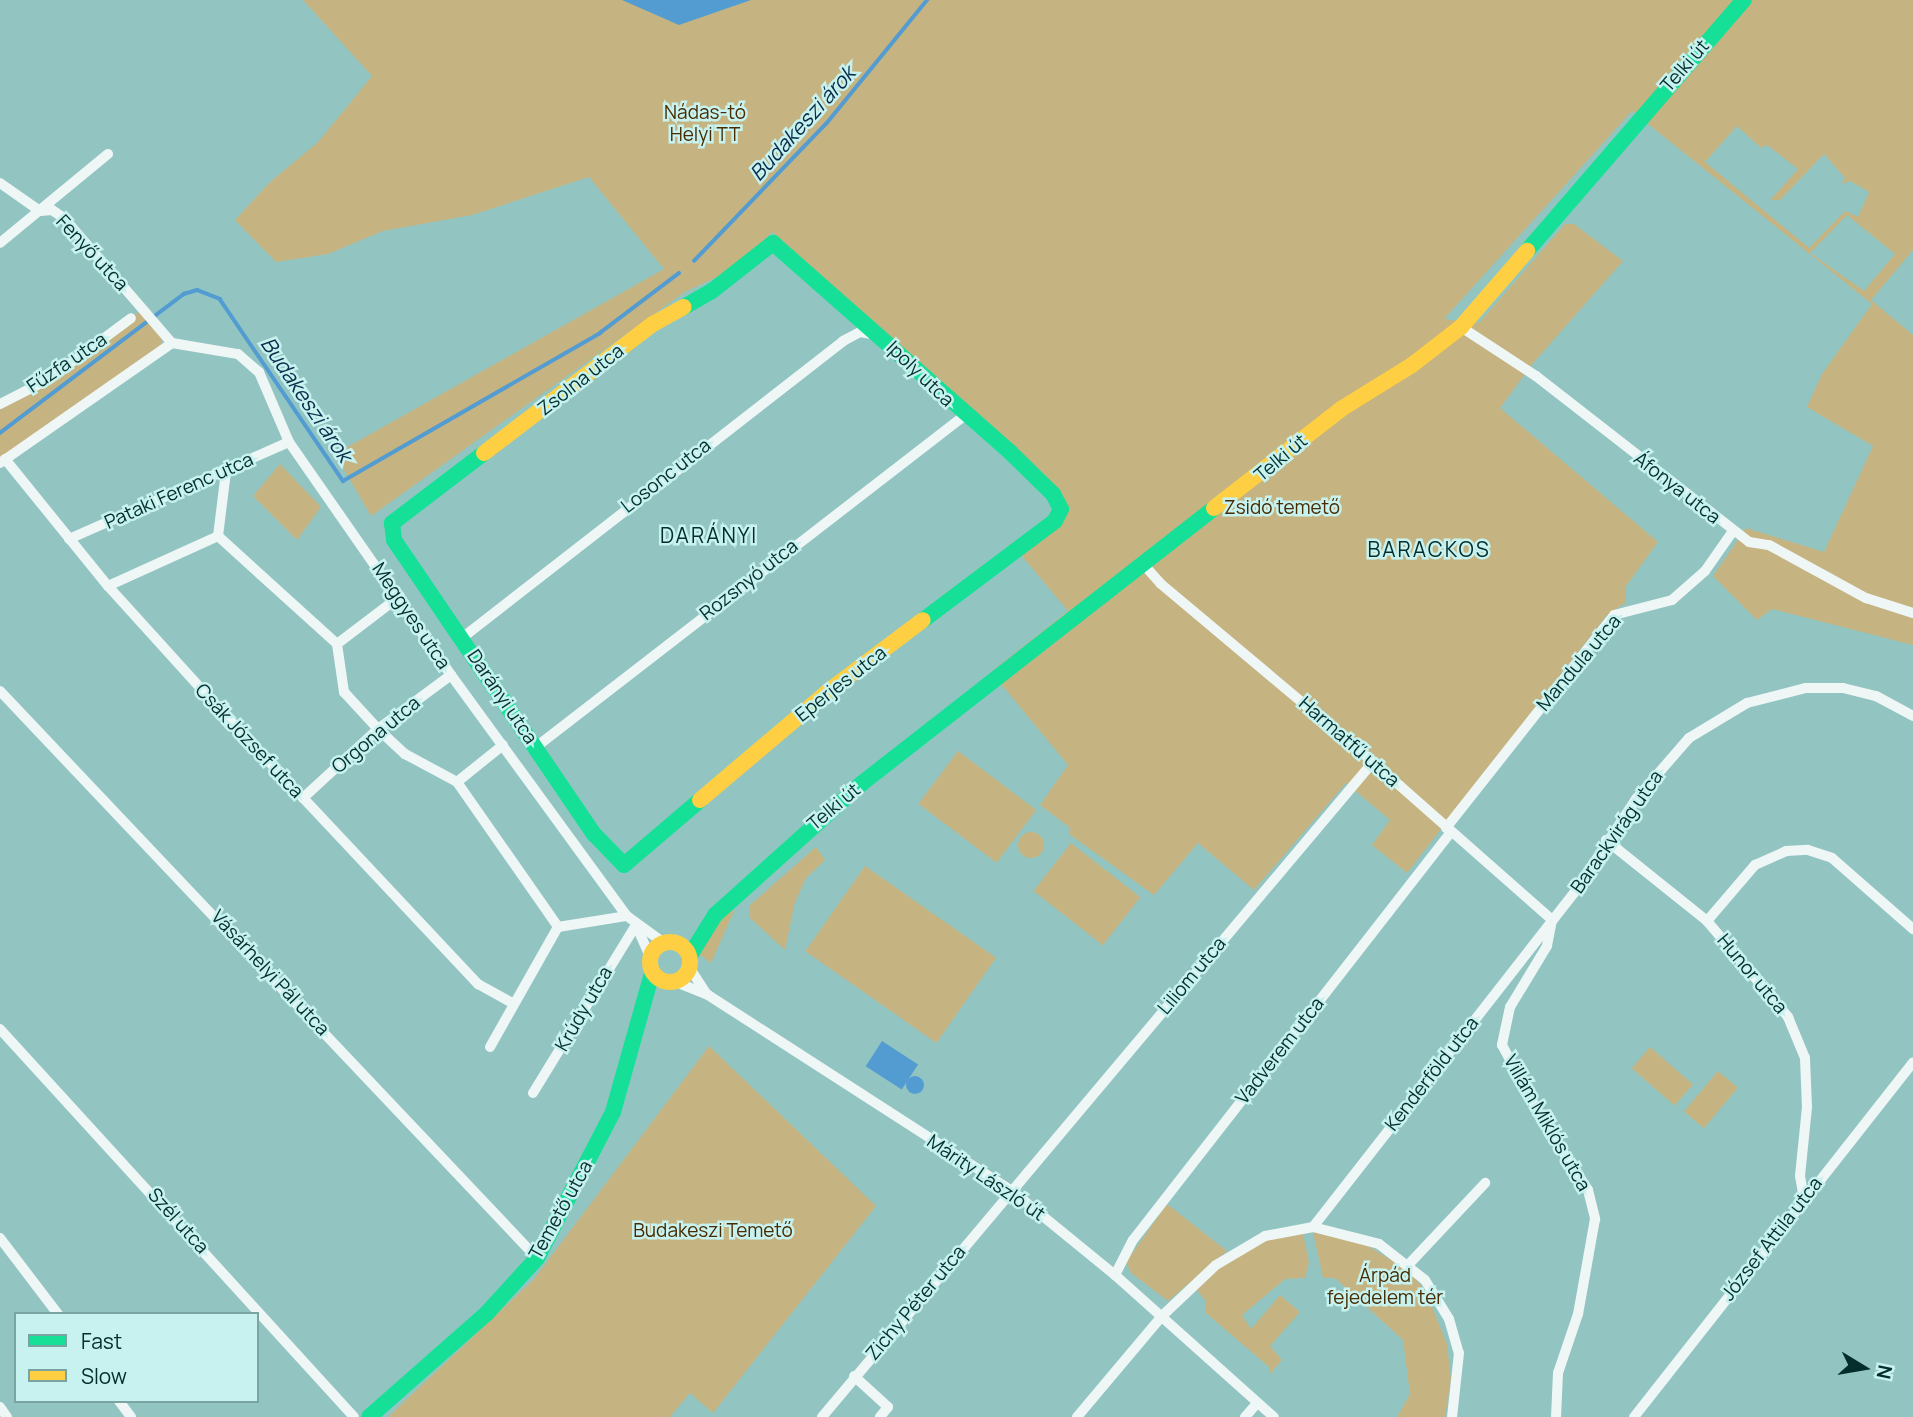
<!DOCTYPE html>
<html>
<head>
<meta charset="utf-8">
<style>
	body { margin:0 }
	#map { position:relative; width:1913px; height:1417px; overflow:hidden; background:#92c5c2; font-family:Manrope,sans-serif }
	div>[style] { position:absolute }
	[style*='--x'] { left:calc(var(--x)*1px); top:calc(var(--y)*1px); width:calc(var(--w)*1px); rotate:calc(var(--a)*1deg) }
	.green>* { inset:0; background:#c5b481; transform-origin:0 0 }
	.round { border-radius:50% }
	.water>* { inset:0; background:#539cd1; transform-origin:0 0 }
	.stream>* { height:3.5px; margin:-1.75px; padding:0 1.75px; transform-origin:1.75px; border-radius:1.75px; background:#539cd1 }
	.street>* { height:10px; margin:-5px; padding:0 5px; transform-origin:5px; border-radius:5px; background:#eff6f6 }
	.fast>* { height:16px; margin:-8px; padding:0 8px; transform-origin:8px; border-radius:8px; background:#16e098 }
	.slow>* { height:16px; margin:-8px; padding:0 8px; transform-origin:8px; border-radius:8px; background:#ffcf43 }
	.slow>.ring { margin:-8px; padding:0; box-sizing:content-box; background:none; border:16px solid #ffcf43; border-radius:50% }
	span { translate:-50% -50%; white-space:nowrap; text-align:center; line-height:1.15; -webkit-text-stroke:5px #c7f2ef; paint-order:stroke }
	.street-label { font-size:19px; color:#032e2c }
	.park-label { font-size:19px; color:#482b01 }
	.water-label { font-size:21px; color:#0a2c4a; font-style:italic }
	.neighbourhood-label { font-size:21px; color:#032e2c; letter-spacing:2px }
	.legend { position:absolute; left:14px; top:1312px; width:245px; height:91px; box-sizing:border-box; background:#c7f2ef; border:2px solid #79a4a1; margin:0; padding:9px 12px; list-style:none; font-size:21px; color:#032e2c }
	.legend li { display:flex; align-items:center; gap:14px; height:35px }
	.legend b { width:35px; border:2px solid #79a4a1 }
	.north { position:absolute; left:1829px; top:1333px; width:70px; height:70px; -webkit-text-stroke:5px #c7f2ef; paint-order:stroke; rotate:101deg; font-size:19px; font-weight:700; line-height:28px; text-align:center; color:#032e2c }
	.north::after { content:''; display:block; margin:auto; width:24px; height:32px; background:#032e2c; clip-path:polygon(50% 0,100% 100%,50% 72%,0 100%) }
</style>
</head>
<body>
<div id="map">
	<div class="green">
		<div style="clip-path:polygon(evenodd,303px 0,1913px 0,1913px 250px,1871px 300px,1913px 335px,1913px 645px,1772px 609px,1757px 620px,1713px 576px,1746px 528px,1824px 552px,1873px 446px,1807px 407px,1822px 374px,1872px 304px,1632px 111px,1444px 319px,1479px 323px,1565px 224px,1574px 224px,1623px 261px,1534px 362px,1500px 408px,1658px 542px,1626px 586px,1625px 603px,1607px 615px,1407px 873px,1372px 845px,1390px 820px,1346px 783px,1254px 890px,1198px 843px,1154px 895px,1069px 834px,1069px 827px,1040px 805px,1068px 765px,991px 672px,1068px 611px,1021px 555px,1066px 509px,772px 232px,738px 267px,685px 292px,371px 516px,335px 454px,664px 269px,589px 177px,472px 215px,383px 231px,328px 254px,276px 262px,235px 220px,269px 183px,318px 142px,372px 76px,303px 0,1737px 126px,1761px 148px,1767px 145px,1798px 169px,1770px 200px,1780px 200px,1824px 154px,1845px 178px,1841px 184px,1850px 181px,1869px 192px,1858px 217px,1845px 211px,1809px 248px,1705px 162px,1737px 126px,303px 0,1847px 215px,1895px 254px,1864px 291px,1810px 253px,1847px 215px)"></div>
		<div style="clip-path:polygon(141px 310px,162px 336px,160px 355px,0 467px,0 407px,86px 357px)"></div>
		<div style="clip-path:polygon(280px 464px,321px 507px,297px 540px,253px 496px)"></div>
		<div style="left:958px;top:751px;width:98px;height:66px;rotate:37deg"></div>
		<div class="round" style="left:1018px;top:832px;width:26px;height:26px"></div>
		<div style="left:1071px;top:843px;width:88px;height:61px;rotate:38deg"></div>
		<div style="clip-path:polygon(816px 847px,825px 860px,806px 878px,795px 902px,785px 950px,749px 917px,749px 906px)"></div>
		<div style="left:865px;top:866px;width:160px;height:104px;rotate:35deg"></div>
		<div style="clip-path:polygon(730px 906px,734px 911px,711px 963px,698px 953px)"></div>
		<div style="clip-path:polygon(709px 1046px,876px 1206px,713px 1413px,690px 1393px,670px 1417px,388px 1417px,534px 1279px)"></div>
		<div style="left:1650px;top:1047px;width:57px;height:28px;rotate:41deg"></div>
		<div style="left:1718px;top:1071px;width:26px;height:53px;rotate:40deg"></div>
		<div style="clip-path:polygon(1167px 1204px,1227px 1251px,1168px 1301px,1131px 1273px,1126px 1262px)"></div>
		<div style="clip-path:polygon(1313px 1232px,1365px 1244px,1410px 1272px,1426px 1292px,1447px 1344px,1451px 1379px,1445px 1417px,1397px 1417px,1410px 1394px,1403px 1340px,1335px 1278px,1323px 1278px)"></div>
		<div style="clip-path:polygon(1303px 1234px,1309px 1262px,1305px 1278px,1285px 1279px,1242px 1315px,1251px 1329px,1280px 1295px,1300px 1312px,1270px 1346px,1282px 1360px,1270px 1374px,1269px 1367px,1206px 1313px,1205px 1300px,1195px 1288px,1223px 1262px,1263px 1241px)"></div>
	</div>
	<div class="water">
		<div style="clip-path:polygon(622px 0,751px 0,679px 25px)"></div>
		<div style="left:882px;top:1041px;width:43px;height:30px;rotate:33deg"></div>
		<div class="round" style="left:906px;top:1076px;width:18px;height:18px"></div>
	</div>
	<div class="stream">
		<div style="--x:694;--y:261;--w:190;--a:-46.1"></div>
		<div style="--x:826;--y:124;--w:160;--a:-50.8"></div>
		<div style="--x:0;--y:433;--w:231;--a:-37.1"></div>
		<div style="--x:184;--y:294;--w:14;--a:-17"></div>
		<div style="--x:197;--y:290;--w:25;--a:21"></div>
		<div style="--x:220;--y:299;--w:220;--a:55.9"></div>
		<div style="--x:343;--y:481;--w:297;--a:-29.9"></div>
		<div style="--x:600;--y:333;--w:99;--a:-37.2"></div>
	</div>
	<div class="street">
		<div style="--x:0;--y:183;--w:49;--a:35"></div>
		<div style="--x:40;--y:211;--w:12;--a:-5"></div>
		<div style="--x:52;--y:210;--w:14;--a:34"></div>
		<div style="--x:64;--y:218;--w:165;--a:49.2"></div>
		<div style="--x:0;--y:243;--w:140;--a:-39.5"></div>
		<div style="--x:1461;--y:327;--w:90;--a:33.2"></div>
		<div style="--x:1536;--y:376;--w:270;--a:37.9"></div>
		<div style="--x:1749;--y:542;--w:20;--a:9"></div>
		<div style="--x:1769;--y:545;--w:111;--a:28.7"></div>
		<div style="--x:1866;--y:598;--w:49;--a:17.7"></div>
		<div style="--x:172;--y:343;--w:67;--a:9.5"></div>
		<div style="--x:238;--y:354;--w:28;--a:41"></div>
		<div style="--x:259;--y:372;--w:76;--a:66.8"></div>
		<div style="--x:289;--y:442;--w:284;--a:55.2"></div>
		<div style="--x:451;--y:675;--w:298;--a:53.9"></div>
		<div style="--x:627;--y:916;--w:46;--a:36.1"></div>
		<div style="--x:0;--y:404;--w:55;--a:-27"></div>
		<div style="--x:49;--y:379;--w:102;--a:-36.6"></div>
		<div style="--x:5;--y:459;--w:164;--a:51"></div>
		<div style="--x:108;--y:586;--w:158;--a:47.8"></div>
		<div style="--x:214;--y:703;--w:386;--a:46.8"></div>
		<div style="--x:478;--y:984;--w:39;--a:29"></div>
		<div style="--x:0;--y:463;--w:210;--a:-34.9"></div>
		<div style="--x:218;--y:536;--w:161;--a:42.2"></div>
		<div style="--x:337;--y:644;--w:49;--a:81.7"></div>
		<div style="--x:344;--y:692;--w:50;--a:47.4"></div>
		<div style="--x:378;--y:729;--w:37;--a:43"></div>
		<div style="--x:405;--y:754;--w:59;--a:28.3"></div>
		<div style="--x:457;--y:782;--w:177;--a:55.1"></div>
		<div style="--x:558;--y:927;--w:70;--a:-9.1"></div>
		<div style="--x:218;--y:536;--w:64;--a:-82.9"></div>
		<div style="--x:69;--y:539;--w:240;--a:-23.8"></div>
		<div style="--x:1144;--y:565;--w:25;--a:48"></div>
		<div style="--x:1161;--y:584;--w:277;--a:40"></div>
		<div style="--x:1373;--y:762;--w:239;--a:41.4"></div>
		<div style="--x:108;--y:586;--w:121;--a:-24.4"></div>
		<div style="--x:462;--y:638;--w:483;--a:-37.9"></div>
		<div style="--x:843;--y:341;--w:19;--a:-28"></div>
		<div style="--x:860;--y:332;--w:17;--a:10"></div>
		<div style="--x:337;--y:644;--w:79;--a:-37.3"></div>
		<div style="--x:0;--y:691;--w:781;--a:46.56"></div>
		<div style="--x:536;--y:747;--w:541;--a:-37.72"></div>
		<div style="--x:457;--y:782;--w:59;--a:-38.8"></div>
		<div style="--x:303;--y:798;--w:102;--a:-42.6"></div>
		<div style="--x:378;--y:729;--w:91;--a:-36.5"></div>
		<div style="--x:1446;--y:828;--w:271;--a:-51.7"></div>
		<div style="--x:1614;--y:615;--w:60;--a:-14.5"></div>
		<div style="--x:1672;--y:600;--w:44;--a:-41.3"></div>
		<div style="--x:1705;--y:571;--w:49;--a:-55"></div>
		<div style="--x:1606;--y:840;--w:129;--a:38.7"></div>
		<div style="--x:1707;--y:921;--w:126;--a:49.8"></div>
		<div style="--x:1788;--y:1017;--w:44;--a:67.5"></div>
		<div style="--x:1805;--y:1058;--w:49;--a:87.7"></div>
		<div style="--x:1807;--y:1107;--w:69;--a:95.8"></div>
		<div style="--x:1800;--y:1176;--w:22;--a:80"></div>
		<div style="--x:1552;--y:920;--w:26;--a:101"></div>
		<div style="--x:1547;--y:946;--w:71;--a:121.2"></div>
		<div style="--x:1510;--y:1007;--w:39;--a:102"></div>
		<div style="--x:1502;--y:1045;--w:89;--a:61.7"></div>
		<div style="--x:1544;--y:1123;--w:80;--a:56.7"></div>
		<div style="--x:1588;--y:1190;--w:30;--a:76"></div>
		<div style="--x:1595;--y:1219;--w:97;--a:100.1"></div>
		<div style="--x:1578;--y:1314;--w:62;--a:108.7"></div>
		<div style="--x:1558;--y:1373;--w:44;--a:92.6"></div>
		<div style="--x:1707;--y:921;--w:74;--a:-49.4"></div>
		<div style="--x:1755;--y:865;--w:34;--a:-24"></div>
		<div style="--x:1786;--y:851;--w:22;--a:-3"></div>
		<div style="--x:1808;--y:850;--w:25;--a:18"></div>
		<div style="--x:1832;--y:858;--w:108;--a:41.2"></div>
		<div style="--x:636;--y:925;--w:35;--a:66"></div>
		<div style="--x:689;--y:967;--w:31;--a:57"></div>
		<div style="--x:676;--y:982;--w:35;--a:22"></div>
		<div style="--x:708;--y:995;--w:362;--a:32.8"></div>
		<div style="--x:1012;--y:1191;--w:133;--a:39.2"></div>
		<div style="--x:1115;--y:1275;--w:213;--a:41.8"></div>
		<div style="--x:0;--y:1029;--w:525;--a:47.62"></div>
		<div style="--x:490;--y:1047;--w:138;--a:-60.5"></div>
		<div style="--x:533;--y:1093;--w:197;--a:-58.5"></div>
		<div style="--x:1313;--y:1227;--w:424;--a:-52"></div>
		<div style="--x:1574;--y:893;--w:113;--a:-56.6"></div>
		<div style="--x:1636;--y:799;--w:81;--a:-49"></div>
		<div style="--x:1689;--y:738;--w:68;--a:-31.1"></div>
		<div style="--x:1747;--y:703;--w:61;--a:-14.3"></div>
		<div style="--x:1806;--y:688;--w:37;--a:0"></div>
		<div style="--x:1843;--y:688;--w:34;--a:14"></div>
		<div style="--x:1876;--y:696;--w:42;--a:28.4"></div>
		<div style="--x:0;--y:1238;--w:96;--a:52.7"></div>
		<div style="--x:1410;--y:1263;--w:110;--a:-46.8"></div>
		<div style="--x:1115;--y:1275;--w:39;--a:-63"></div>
		<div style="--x:1133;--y:1240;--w:517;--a:-52.07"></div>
		<div style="--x:854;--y:1376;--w:46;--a:42.4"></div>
		<div style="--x:888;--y:1407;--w:13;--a:129"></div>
		<div style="--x:119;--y:1401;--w:20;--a:53"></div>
		<div style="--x:0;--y:1407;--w:12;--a:55"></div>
		<div style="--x:822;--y:1417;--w:856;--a:-49.93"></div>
		<div style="--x:1077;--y:1417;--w:132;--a:-49.9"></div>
		<div style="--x:1162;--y:1316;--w:74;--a:-43.4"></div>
		<div style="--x:1216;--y:1265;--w:57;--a:-30.6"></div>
		<div style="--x:1265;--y:1236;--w:49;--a:-10.6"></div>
		<div style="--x:1313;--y:1227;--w:68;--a:14.4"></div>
		<div style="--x:1379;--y:1244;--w:58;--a:38"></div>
		<div style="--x:1425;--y:1280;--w:46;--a:58.4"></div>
		<div style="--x:1449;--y:1319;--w:35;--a:74"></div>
		<div style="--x:1459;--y:1353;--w:64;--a:96.2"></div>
		<div style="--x:1245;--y:1417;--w:18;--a:-49"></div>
		<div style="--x:1634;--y:1417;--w:451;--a:-51.8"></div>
	</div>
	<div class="fast">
		<div style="--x:773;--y:243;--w:316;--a:41.4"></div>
		<div style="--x:1010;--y:452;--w:60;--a:44.3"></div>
		<div style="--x:1053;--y:494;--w:17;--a:62"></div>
		<div style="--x:1061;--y:509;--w:13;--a:117"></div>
		<div style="--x:1055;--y:521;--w:165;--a:143.1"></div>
		<div style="--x:1527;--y:251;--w:332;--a:-49.2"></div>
		<div style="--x:684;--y:307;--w:32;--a:-30"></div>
		<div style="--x:712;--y:291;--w:78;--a:-38.2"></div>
		<div style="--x:484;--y:453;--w:116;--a:142.7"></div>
		<div style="--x:392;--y:523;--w:17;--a:83"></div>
		<div style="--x:394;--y:540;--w:356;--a:55.8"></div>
		<div style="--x:594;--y:834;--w:43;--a:45.9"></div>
		<div style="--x:624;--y:865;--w:100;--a:-40.5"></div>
		<div style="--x:689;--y:957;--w:49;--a:-58.2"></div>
		<div style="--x:715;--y:915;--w:196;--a:-41.9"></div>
		<div style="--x:861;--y:784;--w:448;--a:-38"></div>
		<div style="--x:369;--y:1417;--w:157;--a:-41.4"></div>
		<div style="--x:487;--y:1313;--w:74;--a:-47.7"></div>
		<div style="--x:537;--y:1258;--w:165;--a:-62.5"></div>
		<div style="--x:613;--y:1112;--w:144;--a:-74.3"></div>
	</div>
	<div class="slow">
		<div style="--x:484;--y:453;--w:213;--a:-37.4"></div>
		<div style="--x:653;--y:324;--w:35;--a:-29"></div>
		<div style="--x:1214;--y:508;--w:161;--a:-37.9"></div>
		<div style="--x:1341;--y:409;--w:84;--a:-31.8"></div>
		<div style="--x:1412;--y:365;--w:62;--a:-37.8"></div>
		<div style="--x:1461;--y:327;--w:101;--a:-49"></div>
		<div style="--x:700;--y:800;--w:165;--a:-40.3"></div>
		<div style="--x:826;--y:693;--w:121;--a:-37"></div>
		<div class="ring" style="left:650px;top:942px;width:24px;height:24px"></div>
	</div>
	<div class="street-label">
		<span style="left:1685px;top:66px;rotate:-49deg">Telki út</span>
		<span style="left:92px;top:253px;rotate:47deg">Fenyő utca</span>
		<span style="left:67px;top:363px;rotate:-34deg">Fűzfa utca</span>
		<span style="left:920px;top:374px;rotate:44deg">Ipoly utca</span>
		<span style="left:581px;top:380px;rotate:-38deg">Zsolna utca</span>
		<span style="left:1281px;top:458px;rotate:-40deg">Telki út</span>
		<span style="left:666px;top:476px;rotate:-38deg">Losonc utca</span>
		<span style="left:1677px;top:488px;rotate:38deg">Áfonya utca</span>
		<span style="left:179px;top:491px;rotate:-24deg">Pataki Ferenc utca</span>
		<span style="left:749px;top:580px;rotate:-38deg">Rozsnyó utca</span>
		<span style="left:411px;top:616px;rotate:56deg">Meggyes utca</span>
		<span style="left:1579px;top:663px;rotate:-50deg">Mandula utca</span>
		<span style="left:841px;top:684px;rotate:-38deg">Eperjes utca</span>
		<span style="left:502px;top:697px;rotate:56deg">Darányi utca</span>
		<span style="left:376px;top:735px;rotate:-40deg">Orgona utca</span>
		<span style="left:249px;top:741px;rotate:47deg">Csák József utca</span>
		<span style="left:1349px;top:742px;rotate:41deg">Harmatfű utca</span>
		<span style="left:834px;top:807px;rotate:-40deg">Telki út</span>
		<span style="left:1617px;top:832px;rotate:-55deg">Barackvirág utca</span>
		<span style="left:270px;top:973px;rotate:47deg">Vásárhelyi Pál utca</span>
		<span style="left:1752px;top:974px;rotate:50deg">Hunor utca</span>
		<span style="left:1192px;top:976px;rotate:-50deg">Liliom utca</span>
		<span style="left:584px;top:1009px;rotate:-60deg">Krúdy utca</span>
		<span style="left:1280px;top:1051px;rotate:-52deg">Vadverem utca</span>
		<span style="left:1432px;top:1074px;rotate:-52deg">Kenderföld utca</span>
		<span style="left:1547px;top:1123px;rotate:60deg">Villám Miklós utca</span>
		<span style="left:986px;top:1178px;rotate:34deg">Márity László út</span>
		<span style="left:561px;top:1210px;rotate:-61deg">Temető utca</span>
		<span style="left:178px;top:1221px;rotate:48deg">Szél utca</span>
		<span style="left:1772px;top:1239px;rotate:-52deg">József Attila utca</span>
		<span style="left:916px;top:1303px;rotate:-50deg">Zichy Péter utca</span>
	</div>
	<div class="park-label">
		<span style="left:705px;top:124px">Nádas-tó<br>Helyi TT</span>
		<span style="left:1282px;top:508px">Zsidó temető</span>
		<span style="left:713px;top:1231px">Budakeszi Temető</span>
		<span style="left:1385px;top:1287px">Árpád<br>fejedelem tér</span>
	</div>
	<div class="water-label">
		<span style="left:802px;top:123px;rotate:-48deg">Budakeszi árok</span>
		<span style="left:307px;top:399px;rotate:56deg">Budakeszi árok</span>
	</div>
	<div class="neighbourhood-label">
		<span style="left:709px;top:535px">DARÁNYI</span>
		<span style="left:1429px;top:549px">BARACKOS</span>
	</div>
	<ul class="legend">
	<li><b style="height:9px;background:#16e098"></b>Fast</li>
	<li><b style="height:9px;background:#ffcf43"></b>Slow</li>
	</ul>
	<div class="north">N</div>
</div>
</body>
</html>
